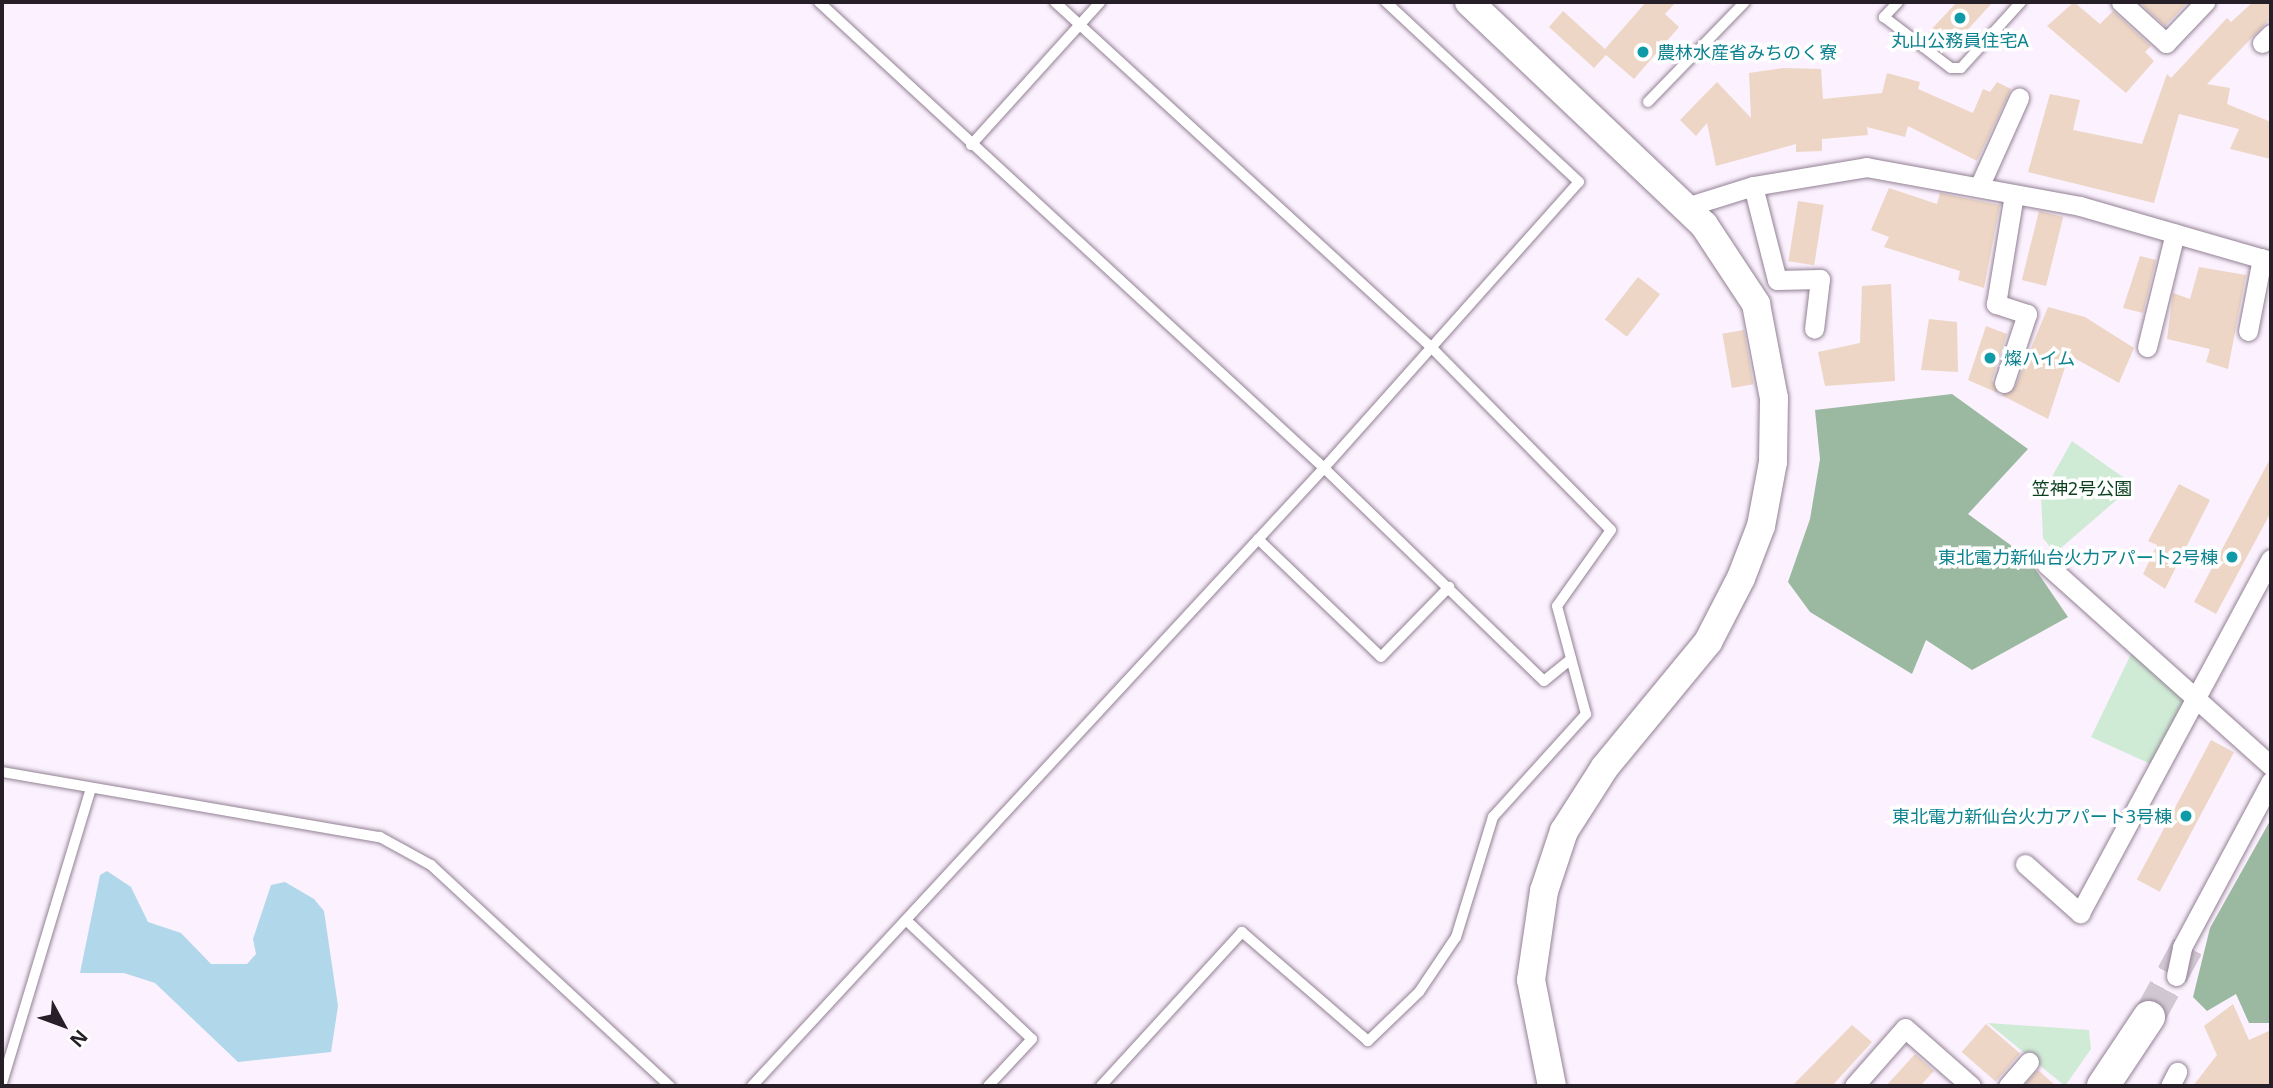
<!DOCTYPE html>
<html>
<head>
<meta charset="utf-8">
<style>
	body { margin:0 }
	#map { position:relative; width:2273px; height:1088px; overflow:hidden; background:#fcf1fe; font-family:"Noto Sans","Noto Sans JP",sans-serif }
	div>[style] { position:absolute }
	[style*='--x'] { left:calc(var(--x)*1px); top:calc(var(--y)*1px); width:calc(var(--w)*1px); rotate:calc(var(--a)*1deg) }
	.green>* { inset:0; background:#cfebd5 }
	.forest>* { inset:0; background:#9bb9a1 }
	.water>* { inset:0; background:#b1d7ea }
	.building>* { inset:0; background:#edd6c5; transform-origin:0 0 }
	.primary-tunnel>* { height:32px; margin-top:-16px; transform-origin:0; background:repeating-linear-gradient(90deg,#d1c7d3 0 32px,transparent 0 48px) }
	.roads { filter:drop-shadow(0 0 2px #928194) drop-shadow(0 0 2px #928194) }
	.lane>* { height:10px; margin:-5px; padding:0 5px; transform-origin:5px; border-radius:5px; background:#fff }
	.street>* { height:19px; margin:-9.5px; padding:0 9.5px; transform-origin:9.5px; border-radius:9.5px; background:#fff }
	.secondary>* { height:28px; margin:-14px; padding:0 14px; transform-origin:14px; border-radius:14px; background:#fff }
	.primary>* { height:32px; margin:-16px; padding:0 16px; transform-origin:16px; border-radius:16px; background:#fff }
	.dots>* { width:19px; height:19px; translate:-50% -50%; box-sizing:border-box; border:4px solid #fff; border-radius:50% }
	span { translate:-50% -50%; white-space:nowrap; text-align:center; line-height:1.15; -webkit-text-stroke:7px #fff; paint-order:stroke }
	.culture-label { font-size:18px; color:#0d838f }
	.left { translate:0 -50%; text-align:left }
	.right { translate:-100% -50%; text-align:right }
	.park-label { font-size:18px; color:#0a3f1e }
	.frame { position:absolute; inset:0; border:4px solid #261f27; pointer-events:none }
	.north { position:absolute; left:28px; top:990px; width:70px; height:70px; -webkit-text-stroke:5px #fff; paint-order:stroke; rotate:131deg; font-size:19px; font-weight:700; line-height:28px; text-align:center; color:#261f27 }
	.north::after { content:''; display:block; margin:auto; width:24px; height:32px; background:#261f27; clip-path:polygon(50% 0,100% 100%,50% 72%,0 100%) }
</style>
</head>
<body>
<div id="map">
	<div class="green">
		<div style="clip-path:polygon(2072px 441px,2134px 485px,2055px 553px,2043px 538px,2041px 496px)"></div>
		<div style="clip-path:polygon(2132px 652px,2188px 702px,2155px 766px,2091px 737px)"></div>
		<div style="clip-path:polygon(1988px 1023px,2089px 1030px,2091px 1049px,2065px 1086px)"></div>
	</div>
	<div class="forest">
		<div style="clip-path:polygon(1952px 394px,2028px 449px,1968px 514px,2027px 557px,2068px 617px,1972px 670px,1926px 640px,1912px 674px,1810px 612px,1788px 582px,1810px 519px,1820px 459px,1815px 410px)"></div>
		<div style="clip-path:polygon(2271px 819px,2271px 1023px,2249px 1023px,2236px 994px,2207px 1011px,2193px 997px,2210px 928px)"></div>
	</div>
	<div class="water">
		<div style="clip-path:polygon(107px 871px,131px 887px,148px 922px,181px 933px,211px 964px,247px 964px,256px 954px,253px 939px,271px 885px,285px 882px,314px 899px,324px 911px,338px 1006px,331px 1052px,238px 1062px,155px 983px,124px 973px,80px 973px,100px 875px)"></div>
	</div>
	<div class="building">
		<div style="clip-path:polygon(1646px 2px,1676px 2px,1665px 14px,1679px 27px,1634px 79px,1606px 55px,1594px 68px,1549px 27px,1563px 11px,1605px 49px)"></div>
		<div style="clip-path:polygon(1957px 2px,1993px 2px,1947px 52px,1927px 34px)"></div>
		<div style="clip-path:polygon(2074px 2px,2100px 24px,2113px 11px,2151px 46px,2145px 52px,2154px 61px,2126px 93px,2047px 26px)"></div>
		<div style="clip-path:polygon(2139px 2px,2188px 2px,2165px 26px)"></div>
		<div style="clip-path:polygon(2253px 2px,2271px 2px,2271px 18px,2207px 84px,2230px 88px,2227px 104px,2271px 122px,2271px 159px,2230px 149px,2239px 129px,2179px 114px,2154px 203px,2028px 172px,2050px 94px,2080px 100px,2073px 130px,2142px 144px,2167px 74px,2171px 78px,2227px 18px,2231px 22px)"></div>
		<div style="clip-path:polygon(1784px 68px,1821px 69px,1823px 99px,1882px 93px,1887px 73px,1920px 82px,1918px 89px,1973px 113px,1983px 89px,1990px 92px,1997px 82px,2011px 89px,1977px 161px,1908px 126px,1905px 137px,1867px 127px,1868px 135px,1822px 139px,1822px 151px,1796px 152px,1796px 144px,1716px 166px,1707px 123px,1696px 136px,1680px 120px,1717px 82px,1751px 118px,1749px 73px)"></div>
		<div style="clip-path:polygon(1889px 188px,1937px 204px,1940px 193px,2000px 205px,1984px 288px,1958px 280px,1960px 271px,1884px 247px,1889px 237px,1871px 230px)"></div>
		<div style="left:1798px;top:201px;width:26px;height:61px;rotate:9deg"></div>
		<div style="left:2039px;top:211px;width:25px;height:71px;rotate:14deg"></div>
		<div style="clip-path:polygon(2140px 256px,2156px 260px,2143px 313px,2123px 308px)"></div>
		<div style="clip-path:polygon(2199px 267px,2246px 275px,2228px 369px,2206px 362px,2210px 349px,2167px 339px,2173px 293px,2190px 299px)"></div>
		<div style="left:1638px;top:277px;width:28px;height:54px;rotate:38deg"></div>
		<div style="clip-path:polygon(1891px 284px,1895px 381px,1825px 386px,1818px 352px,1860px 343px,1862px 286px)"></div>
		<div style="clip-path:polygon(2048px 307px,2085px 317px,2134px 348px,2119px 383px,2069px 355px,2048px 419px,2001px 395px,2015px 387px)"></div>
		<div style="clip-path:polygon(1929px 319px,1957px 322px,1958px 372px,1921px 370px)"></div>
		<div style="clip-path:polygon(1986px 326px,2007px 334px,1992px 380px,1998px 393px,1968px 380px)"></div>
		<div style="left:1744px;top:330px;width:55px;height:22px;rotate:80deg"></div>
		<div style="clip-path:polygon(2271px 457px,2271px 512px,2216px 614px,2194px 602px)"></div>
		<div style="clip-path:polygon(2179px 484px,2210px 500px,2165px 589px,2143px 574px,2157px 545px,2148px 541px)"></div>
		<div style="left:2211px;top:740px;width:26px;height:158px;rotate:28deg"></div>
		<div style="clip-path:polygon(2233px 1004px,2249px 1040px,2271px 1030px,2271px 1086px,2193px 1086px,2217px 1055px,2204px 1026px)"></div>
		<div style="left:1986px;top:1024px;width:45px;height:37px;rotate:41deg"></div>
		<div style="clip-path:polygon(1852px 1025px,1872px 1042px,1832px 1086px,1792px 1086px)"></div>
		<div style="clip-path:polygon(1915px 1054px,1934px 1071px,1920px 1086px,1886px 1086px)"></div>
		<div style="clip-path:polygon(2038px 1070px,2056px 1086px,2024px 1086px)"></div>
	</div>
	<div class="primary-tunnel">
		<div style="--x:2149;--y:1017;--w:83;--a:-61.3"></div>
	</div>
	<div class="roads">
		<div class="lane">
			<div style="--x:819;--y:2;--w:687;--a:42.7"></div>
			<div style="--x:1324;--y:468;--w:306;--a:44.1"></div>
			<div style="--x:1544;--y:681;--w:35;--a:-39"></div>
			<div style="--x:1055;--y:2;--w:512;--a:42.54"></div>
			<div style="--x:1432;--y:348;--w:255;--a:45.5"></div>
			<div style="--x:1611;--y:530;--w:93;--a:125.4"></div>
			<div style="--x:1557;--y:606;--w:112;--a:75"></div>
			<div style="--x:1586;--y:714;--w:139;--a:132.1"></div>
			<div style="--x:1493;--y:817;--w:126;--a:107.1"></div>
			<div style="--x:1456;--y:937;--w:66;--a:123.9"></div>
			<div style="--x:1419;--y:992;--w:71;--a:136.1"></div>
			<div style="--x:1368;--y:1041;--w:167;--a:-139.1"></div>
			<div style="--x:1242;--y:932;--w:209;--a:132.5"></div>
			<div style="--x:1898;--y:2;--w:21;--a:133"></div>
			<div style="--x:1884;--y:17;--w:84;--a:37.3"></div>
			<div style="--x:1951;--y:68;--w:10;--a:0"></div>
			<div style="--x:1961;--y:68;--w:89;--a:-47.7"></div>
			<div style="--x:1648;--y:102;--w:139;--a:-45.9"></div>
			<div style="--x:971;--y:145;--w:193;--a:-47.9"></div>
			<div style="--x:1258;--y:539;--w:170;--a:43.8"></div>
			<div style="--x:1381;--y:657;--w:98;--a:-45.8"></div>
			<div style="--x:2;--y:772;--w:384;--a:9.8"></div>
			<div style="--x:380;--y:837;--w:58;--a:28.8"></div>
			<div style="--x:431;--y:865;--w:326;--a:42.8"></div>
			<div style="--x:906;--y:920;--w:173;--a:43.4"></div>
			<div style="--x:1032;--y:1039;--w:64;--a:133.1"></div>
			<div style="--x:2;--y:1083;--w:307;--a:-73.2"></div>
			<div style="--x:752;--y:1086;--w:842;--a:-47.21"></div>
			<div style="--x:1324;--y:468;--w:383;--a:-48.3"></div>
			<div style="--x:1579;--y:182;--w:264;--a:-137"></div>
		</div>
		<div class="street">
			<div style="--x:2121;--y:2;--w:61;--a:42.3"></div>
			<div style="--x:2166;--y:43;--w:57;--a:-46.4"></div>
			<div style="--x:2262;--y:43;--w:13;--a:-45"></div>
			<div style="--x:1753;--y:186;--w:97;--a:75.7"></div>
			<div style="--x:1777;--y:280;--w:43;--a:-1.3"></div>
			<div style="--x:1820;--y:279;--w:50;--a:96.8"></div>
			<div style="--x:1979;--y:187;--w:98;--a:-65.8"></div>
			<div style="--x:1686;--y:207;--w:70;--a:-17.4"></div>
			<div style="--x:1753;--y:186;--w:115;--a:-9.5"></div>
			<div style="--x:1866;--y:167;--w:218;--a:10.3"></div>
			<div style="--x:2080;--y:206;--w:199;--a:16.1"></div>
			<div style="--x:2248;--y:331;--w:74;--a:-79.1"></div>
			<div style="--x:2147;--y:347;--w:117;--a:-76.2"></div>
			<div style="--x:2004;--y:383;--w:73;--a:-71.6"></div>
			<div style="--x:2027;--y:314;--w:33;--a:-162"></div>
			<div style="--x:1996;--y:304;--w:111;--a:-80.7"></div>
			<div style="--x:2046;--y:564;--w:302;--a:41.9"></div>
			<div style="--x:2025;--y:864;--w:74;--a:41.7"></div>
			<div style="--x:2080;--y:913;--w:402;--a:-61.7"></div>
			<div style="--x:2176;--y:976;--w:30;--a:-78"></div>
			<div style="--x:2182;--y:947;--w:188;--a:-61.8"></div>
			<div style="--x:1854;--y:1086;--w:77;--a:-48.7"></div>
			<div style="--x:1905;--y:1028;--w:88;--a:41.3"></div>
			<div style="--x:2008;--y:1086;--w:32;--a:-49"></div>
			<div style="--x:2170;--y:1086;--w:16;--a:-63"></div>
		</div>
		<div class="secondary">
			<div style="--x:1469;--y:2;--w:324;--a:43.5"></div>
			<div style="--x:1704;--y:225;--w:95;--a:56.6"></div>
			<div style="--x:1756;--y:304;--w:96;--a:79.2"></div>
			<div style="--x:1774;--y:398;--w:64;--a:90.9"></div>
			<div style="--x:1773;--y:462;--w:65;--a:100.6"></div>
			<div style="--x:1761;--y:526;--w:56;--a:111"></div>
			<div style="--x:1741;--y:578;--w:72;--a:117.3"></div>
			<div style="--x:1708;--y:642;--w:162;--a:129.5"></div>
			<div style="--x:1605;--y:767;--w:76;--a:122.6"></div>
			<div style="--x:1564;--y:831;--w:63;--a:108.4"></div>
			<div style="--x:1544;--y:891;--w:90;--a:98.3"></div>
			<div style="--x:1531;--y:980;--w:108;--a:78.8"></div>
		</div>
		<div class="primary">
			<div style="--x:2103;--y:1086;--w:83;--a:-56.3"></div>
		</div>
	</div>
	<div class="dots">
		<div style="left:1960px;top:18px;background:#0f9aa8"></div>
		<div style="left:1643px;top:52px;background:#0f9aa8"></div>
		<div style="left:1990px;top:358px;background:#0f9aa8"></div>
		<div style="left:2232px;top:557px;background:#0f9aa8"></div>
		<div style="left:2186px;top:816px;background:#0f9aa8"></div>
	</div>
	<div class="culture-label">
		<span style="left:1960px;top:40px">丸山公務員住宅A</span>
		<span class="left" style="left:1657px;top:52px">農林水産省みちのく寮</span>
		<span class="left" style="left:2004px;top:358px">燦ハイム</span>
		<span class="right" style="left:2218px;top:557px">東北電力新仙台火力アパート2号棟</span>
		<span class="right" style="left:2172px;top:816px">東北電力新仙台火力アパート3号棟</span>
	</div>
	<div class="park-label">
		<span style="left:2082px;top:488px">笠神2号公園</span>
	</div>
	<div class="frame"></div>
	<div class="north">N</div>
</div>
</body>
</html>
